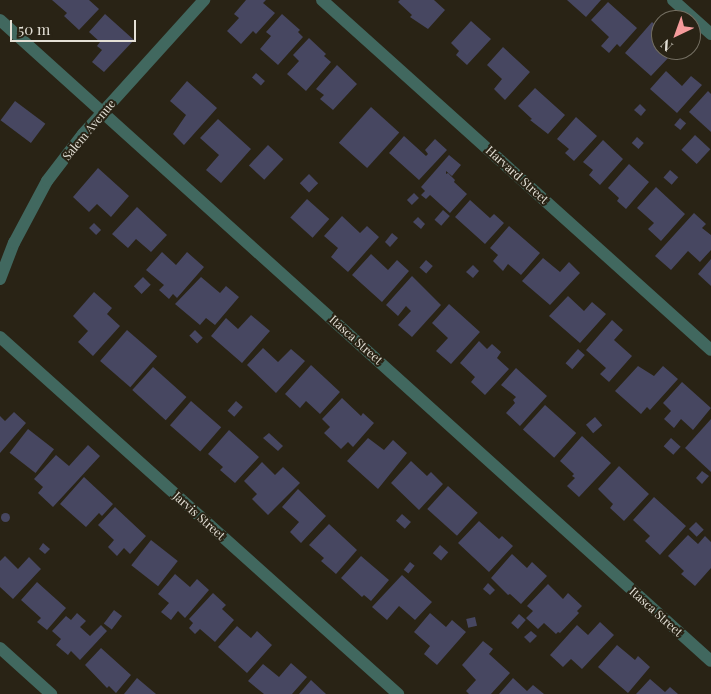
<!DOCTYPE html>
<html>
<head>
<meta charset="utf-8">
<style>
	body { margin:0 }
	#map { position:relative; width:711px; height:694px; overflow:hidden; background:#292315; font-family:"Playfair Display",serif }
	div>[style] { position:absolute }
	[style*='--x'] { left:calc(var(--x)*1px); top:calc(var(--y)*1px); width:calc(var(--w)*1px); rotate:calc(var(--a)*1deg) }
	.building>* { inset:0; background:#474761; transform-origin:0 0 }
	.round { border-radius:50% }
	.minor>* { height:12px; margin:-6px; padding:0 6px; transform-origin:6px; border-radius:6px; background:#41685f }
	span { translate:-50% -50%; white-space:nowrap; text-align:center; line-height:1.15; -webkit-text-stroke:4px #292315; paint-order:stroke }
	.street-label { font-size:12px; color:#e4e0d6 }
	.north { position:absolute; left:651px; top:10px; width:50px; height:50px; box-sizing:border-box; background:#292315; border:1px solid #746f62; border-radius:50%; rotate:222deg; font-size:14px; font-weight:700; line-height:20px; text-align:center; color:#e4e0d6 }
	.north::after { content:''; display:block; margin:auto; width:18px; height:22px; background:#f59b9b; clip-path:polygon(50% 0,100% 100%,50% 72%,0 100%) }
	.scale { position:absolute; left:10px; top:20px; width:126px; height:22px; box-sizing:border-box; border:2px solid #e4e0d6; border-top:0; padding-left:6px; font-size:15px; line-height:18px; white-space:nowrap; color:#e4e0d6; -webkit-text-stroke:4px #292315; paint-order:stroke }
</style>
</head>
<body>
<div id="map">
	<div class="building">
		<div style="clip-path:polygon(52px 0,89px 0,99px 9px,79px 30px,64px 16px,67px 13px)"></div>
		<div style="clip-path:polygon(246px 0,266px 0,263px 3px,275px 13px,256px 34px,253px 31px,241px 44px,227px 31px,239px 18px,234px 14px)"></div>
		<div style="clip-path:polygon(400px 0,434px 0,445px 10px,428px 29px,410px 17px,412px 15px,398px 2px)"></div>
		<div style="clip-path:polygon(567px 0,601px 0,586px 17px)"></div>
		<div style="clip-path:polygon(608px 2px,637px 28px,620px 47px,617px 44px,609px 53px,601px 46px,609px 37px,591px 20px)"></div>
		<div style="clip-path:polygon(105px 14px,134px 40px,104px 72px,92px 62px,102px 50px,97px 46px,100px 42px,89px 32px)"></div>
		<div style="clip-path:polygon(282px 14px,300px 30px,298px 32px,303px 37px,278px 65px,260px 49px,271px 36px,266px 32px)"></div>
		<div style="clip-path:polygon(471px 21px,491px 39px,467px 65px,456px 55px,459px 51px,451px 43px)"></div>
		<div style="clip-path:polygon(652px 22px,661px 30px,661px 36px,655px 43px,670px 56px,651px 76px,625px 53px)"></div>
		<div style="clip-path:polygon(309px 38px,326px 54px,324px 56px,331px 62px,306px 91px,287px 74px,299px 61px,293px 55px)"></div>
		<div style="clip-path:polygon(503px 47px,530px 72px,505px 100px,494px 89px,502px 79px,487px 65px)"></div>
		<div style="clip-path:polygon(337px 65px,357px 84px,333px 110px,320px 99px,324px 95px,316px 89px)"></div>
		<div style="clip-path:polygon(666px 71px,682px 86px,691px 76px,702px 85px,677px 113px,650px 89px)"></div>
		<div style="left:256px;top:73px;width:12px;height:6px;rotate:42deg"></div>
		<div style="clip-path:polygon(187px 81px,217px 108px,184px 145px,173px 134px,186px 115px,170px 101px)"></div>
		<div style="clip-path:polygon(535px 88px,565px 115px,548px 134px,530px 120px,532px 119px,518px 106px)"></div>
		<div style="clip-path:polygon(708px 91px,711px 94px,711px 132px,689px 112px)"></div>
		<div style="left:15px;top:101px;width:38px;height:24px;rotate:37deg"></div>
		<div style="clip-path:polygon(640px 104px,646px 110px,641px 116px,634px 110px)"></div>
		<div style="left:371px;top:107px;width:38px;height:48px;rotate:42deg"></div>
		<div style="clip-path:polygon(576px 117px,597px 136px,574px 161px,565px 153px,569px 149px,557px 139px)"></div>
		<div style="left:680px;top:118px;width:8px;height:9px;rotate:40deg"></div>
		<div style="clip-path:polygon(218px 119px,251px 149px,221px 183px,206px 170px,219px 155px,200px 138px)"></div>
		<div style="left:695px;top:135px;width:21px;height:20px;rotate:43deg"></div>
		<div style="clip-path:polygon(404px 136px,426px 156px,428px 154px,425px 150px,435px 139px,447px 150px,419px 180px,389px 153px)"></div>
		<div style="left:637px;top:137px;width:9px;height:8px;rotate:41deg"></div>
		<div style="clip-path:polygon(603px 140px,623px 159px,600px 185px,589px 175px,593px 170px,583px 162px)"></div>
		<div style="left:268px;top:145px;width:21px;height:28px;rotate:43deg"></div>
		<div style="clip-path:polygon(449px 155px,461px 165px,452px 176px,446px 171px,446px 174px,448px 173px,455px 180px,454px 182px,467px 194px,450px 213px,430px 195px,426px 199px,421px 195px,425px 191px,421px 187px)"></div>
		<div style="clip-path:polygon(629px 164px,649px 182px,626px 209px,617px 201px,619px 198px,608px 188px)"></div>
		<div style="clip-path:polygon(98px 168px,129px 196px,111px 217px,97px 204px,89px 212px,73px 197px)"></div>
		<div style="left:670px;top:170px;width:11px;height:10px;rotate:41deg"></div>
		<div style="left:309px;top:174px;width:13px;height:13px;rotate:45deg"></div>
		<div style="clip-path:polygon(656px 187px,685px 214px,661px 241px,648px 229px,654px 223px,637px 208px)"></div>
		<div style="left:414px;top:193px;width:7px;height:10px;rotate:45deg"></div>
		<div style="left:307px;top:199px;width:30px;height:25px;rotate:42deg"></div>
		<div style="clip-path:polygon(470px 200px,490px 218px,494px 214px,504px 223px,485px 244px,455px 217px)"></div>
		<div style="clip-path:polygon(137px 207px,167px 235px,151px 252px,136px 239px,128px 248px,112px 234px)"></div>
		<div style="left:443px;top:210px;width:9px;height:13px;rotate:41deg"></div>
		<div style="clip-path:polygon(694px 213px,706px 224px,702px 228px,711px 235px,711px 250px,700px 262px,688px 251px,671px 270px,655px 256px)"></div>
		<div style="clip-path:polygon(342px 216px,360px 233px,367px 226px,379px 237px,348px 272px,331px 257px,338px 248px,324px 236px)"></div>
		<div style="clip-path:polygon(418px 217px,425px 224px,421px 229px,413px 222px)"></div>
		<div style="left:94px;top:223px;width:10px;height:7px;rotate:45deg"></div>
		<div style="clip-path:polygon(509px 226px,540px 253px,521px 275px,508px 264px,503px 271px,493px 261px,498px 255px,490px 248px)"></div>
		<div style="clip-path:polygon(392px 233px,398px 238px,390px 247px,385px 242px)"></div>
		<div style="clip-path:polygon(162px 252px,176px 265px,187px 252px,204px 267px,177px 298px,173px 294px,169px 299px,159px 290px,164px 285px,146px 270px)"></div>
		<div style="clip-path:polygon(371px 254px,388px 270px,397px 260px,409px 271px,382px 302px,352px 275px)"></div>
		<div style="clip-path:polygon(543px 258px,560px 272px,569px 262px,580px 273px,550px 305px,522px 281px)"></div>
		<div style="clip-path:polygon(711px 259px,711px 286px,698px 274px)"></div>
		<div style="left:426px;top:260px;width:9px;height:10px;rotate:41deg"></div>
		<div style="clip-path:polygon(473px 265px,479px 271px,473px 278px,466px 272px)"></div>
		<div style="clip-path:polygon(412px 276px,441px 305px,412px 337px,398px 325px,411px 311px,406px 306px,398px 316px,386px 305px)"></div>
		<div style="left:143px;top:277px;width:11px;height:13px;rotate:45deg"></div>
		<div style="clip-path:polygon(201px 277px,220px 293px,226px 286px,239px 297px,215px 325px,206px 318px,200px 325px,175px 304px)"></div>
		<div style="clip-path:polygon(94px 292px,112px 308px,107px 314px,120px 326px,93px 356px,78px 342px,88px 331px,73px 316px)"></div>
		<div style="clip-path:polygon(568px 296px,584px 311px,592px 302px,606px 314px,580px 343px,549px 316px)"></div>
		<div style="clip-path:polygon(449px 304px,480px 332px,451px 364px,436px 351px,448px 338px,432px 323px)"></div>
		<div style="clip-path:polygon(251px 315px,270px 331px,242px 363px,211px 336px,226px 318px,238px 329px)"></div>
		<div style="clip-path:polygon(612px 320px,623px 330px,614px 340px,632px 356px,609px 382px,600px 374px,606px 368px,586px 350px)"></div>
		<div style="left:127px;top:330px;width:40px;height:41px;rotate:41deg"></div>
		<div style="left:195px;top:330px;width:11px;height:8px;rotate:45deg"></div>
		<div style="clip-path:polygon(479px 341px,487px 349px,492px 344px,501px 352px,497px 358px,509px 369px,485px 395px,471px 382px,475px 377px,460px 363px)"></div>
		<div style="clip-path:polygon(263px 348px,278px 362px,291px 349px,305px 361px,276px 393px,247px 365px)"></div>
		<div style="left:578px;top:349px;width:9px;height:19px;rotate:41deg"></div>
		<div style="clip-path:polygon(311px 365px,340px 392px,320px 414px,306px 401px,300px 408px,285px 394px)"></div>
		<div style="clip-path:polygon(638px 366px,654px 376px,663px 366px,678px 379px,650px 410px,647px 407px,641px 414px,615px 391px)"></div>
		<div style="left:153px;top:367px;width:45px;height:31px;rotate:42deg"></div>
		<div style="clip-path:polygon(516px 368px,547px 396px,520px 426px,506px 413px,515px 403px,513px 400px,516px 397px,501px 385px)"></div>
		<div style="clip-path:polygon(682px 382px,711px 408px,693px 430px,681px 419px,674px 428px,664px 419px,671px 411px,663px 403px)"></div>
		<div style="clip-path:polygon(342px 398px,361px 416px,363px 413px,374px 423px,353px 447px,348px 442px,341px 449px,324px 433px,330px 427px,322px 419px)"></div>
		<div style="left:191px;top:401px;width:40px;height:32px;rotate:41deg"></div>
		<div style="left:236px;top:401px;width:9px;height:13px;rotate:41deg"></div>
		<div style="left:545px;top:405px;width:42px;height:33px;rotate:42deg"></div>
		<div style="clip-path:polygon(14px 412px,26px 423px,0 453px,0 416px,5px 421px)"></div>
		<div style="left:595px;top:417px;width:11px;height:12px;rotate:49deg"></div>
		<div style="clip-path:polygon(711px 419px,711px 472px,685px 448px)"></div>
		<div style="left:28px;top:429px;width:33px;height:30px;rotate:38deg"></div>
		<div style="clip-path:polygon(229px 430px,259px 457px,235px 483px,220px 470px,223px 467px,208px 454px)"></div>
		<div style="clip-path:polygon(269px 433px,283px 446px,278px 451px,263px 438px)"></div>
		<div style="clip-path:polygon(582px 436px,611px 463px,579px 497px,567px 486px,575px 478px,572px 476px,574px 474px,560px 461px)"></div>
		<div style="clip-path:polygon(368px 438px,384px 450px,393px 440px,407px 453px,378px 489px,347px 461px)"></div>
		<div style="left:671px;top:438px;width:13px;height:11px;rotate:42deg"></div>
		<div style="clip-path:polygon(88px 445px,100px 456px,53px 507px,38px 493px,43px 487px,34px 479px,56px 455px,69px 466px)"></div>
		<div style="clip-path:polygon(411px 461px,427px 476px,431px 472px,443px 484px,419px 510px,391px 483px)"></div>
		<div style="clip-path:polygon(262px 462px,275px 475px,283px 467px,300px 483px,268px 515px,252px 499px,257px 494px,244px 481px)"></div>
		<div style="clip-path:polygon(619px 466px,649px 494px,624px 521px,610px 508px,613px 504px,598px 489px)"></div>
		<div style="clip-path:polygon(702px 471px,709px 476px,702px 484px,696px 478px)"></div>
		<div style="clip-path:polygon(84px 477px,113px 504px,102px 516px,99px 513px,86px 527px,60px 504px)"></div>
		<div style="left:448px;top:486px;width:40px;height:31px;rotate:42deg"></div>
		<div style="clip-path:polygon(298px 489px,326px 516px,301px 543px,290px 532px,299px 522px,282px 507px)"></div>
		<div style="clip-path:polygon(654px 497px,686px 526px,660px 555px,645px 541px,650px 536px,633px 520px)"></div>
		<div style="clip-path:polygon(115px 507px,146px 536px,130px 554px,124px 548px,117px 556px,108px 547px,114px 540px,98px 525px)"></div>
		<div class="round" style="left:0.5px;top:512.5px;width:9px;height:9px"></div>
		<div style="left:402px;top:514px;width:12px;height:9px;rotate:42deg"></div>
		<div style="clip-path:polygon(479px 521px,499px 539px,502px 536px,513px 546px,489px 572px,458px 543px)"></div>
		<div style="left:696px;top:522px;width:11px;height:10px;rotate:45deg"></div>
		<div style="clip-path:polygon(329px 524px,357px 550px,336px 574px,321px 561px,324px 558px,309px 545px)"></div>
		<div style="clip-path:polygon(688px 535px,698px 544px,705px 536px,711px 542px,711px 568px,695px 586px,681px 574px,684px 571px,668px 556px)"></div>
		<div style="left:151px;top:540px;width:34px;height:32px;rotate:38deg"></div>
		<div style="clip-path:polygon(43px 543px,50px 549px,45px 554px,39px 549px)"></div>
		<div style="left:440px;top:545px;width:11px;height:11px;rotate:41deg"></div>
		<div style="clip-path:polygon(512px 554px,527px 568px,532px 562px,547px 576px,521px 604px,510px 594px,508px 595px,491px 578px)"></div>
		<div style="clip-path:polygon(5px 556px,18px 569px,29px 557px,41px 569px,13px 599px,0 587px,0 561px)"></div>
		<div style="clip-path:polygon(361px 556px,389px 580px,371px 601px,364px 595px,362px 597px,341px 578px)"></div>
		<div style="left:410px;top:562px;width:6px;height:10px;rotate:39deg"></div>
		<div style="clip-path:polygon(175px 574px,190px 587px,197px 579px,209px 590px,185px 618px,178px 611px,171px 620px,161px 612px,169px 603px,158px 594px)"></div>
		<div style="clip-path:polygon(402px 575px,432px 602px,415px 620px,399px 606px,387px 620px,372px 607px)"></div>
		<div style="clip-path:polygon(37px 582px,66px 608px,47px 630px,37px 622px,41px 618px,21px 600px)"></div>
		<div style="clip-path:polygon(488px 583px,495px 590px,490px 595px,483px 589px)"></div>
		<div style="clip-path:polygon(548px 584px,563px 599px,568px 593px,582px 606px,577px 611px,579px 613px,560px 633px,558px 632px,556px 634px,544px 623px,538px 629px,526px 618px,533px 611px,527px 606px)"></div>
		<div style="clip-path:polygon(213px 593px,226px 605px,222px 609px,234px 620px,215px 642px,200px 629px,195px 634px,189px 628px,193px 623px,189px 619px)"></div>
		<div style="left:114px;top:610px;width:10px;height:17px;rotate:37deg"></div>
		<div style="clip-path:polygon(77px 613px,86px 621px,80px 627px,90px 636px,101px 625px,107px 631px,80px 660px,71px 651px,68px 655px,56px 645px,61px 639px,52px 631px,66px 616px,71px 620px)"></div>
		<div style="clip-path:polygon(430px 613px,446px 627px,452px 620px,466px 632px,437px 665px,424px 654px,430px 646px,414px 632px)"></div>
		<div style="left:519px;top:614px;width:9px;height:12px;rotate:41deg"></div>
		<div style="left:475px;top:617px;width:9px;height:9px;rotate:77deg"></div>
		<div style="clip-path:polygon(600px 622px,614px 635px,582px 669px,571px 659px,563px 667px,550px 655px,577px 625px,588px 635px)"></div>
		<div style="clip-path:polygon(237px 626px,251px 638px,257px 631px,272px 645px,247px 673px,218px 647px)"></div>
		<div style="clip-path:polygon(531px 631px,537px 636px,530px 643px,524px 637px)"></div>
		<div style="clip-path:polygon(483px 641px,493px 649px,489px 654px,510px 673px,491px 694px,469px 694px,466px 691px,476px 680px,462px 665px)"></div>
		<div style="clip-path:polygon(617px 645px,635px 660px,638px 656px,650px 667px,628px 693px,598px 667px)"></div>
		<div style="clip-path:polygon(101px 648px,131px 675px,116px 693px,109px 686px,107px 688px,85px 665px)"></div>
		<div style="clip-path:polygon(291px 663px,307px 677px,292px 694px,264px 694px,248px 681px,263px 664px,279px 677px)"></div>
		<div style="clip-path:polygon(137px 678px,156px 694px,124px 694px)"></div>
		<div style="clip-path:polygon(513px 678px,527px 691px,533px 685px,544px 694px,499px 694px)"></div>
		<div style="clip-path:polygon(650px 679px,665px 692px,670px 687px,678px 694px,636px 694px)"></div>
		<div style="clip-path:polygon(311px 680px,326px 694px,299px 694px)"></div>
	</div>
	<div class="minor">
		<div style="--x:322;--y:0;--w:523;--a:41.98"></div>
		<div style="--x:673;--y:0;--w:51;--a:41.8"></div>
		<div style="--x:0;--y:20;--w:957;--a:42.04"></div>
		<div style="--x:0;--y:279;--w:39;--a:-69"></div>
		<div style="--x:14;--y:243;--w:70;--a:-62"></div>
		<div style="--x:47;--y:181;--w:59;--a:-52.5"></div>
		<div style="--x:83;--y:134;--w:181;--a:-47.9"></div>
		<div style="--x:0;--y:337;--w:535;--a:41.89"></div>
		<div style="--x:0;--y:648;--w:69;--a:42"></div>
	</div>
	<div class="street-label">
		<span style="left:89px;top:130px;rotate:-50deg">Salem Avenue</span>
		<span style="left:517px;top:175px;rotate:42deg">Harvard Street</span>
		<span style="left:356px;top:340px;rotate:42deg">Itasca Street</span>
		<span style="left:199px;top:516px;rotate:42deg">Jarvis Street</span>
		<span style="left:656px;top:612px;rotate:42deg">Itasca Street</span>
	</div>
	<div class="north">N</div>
	<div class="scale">50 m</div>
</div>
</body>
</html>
